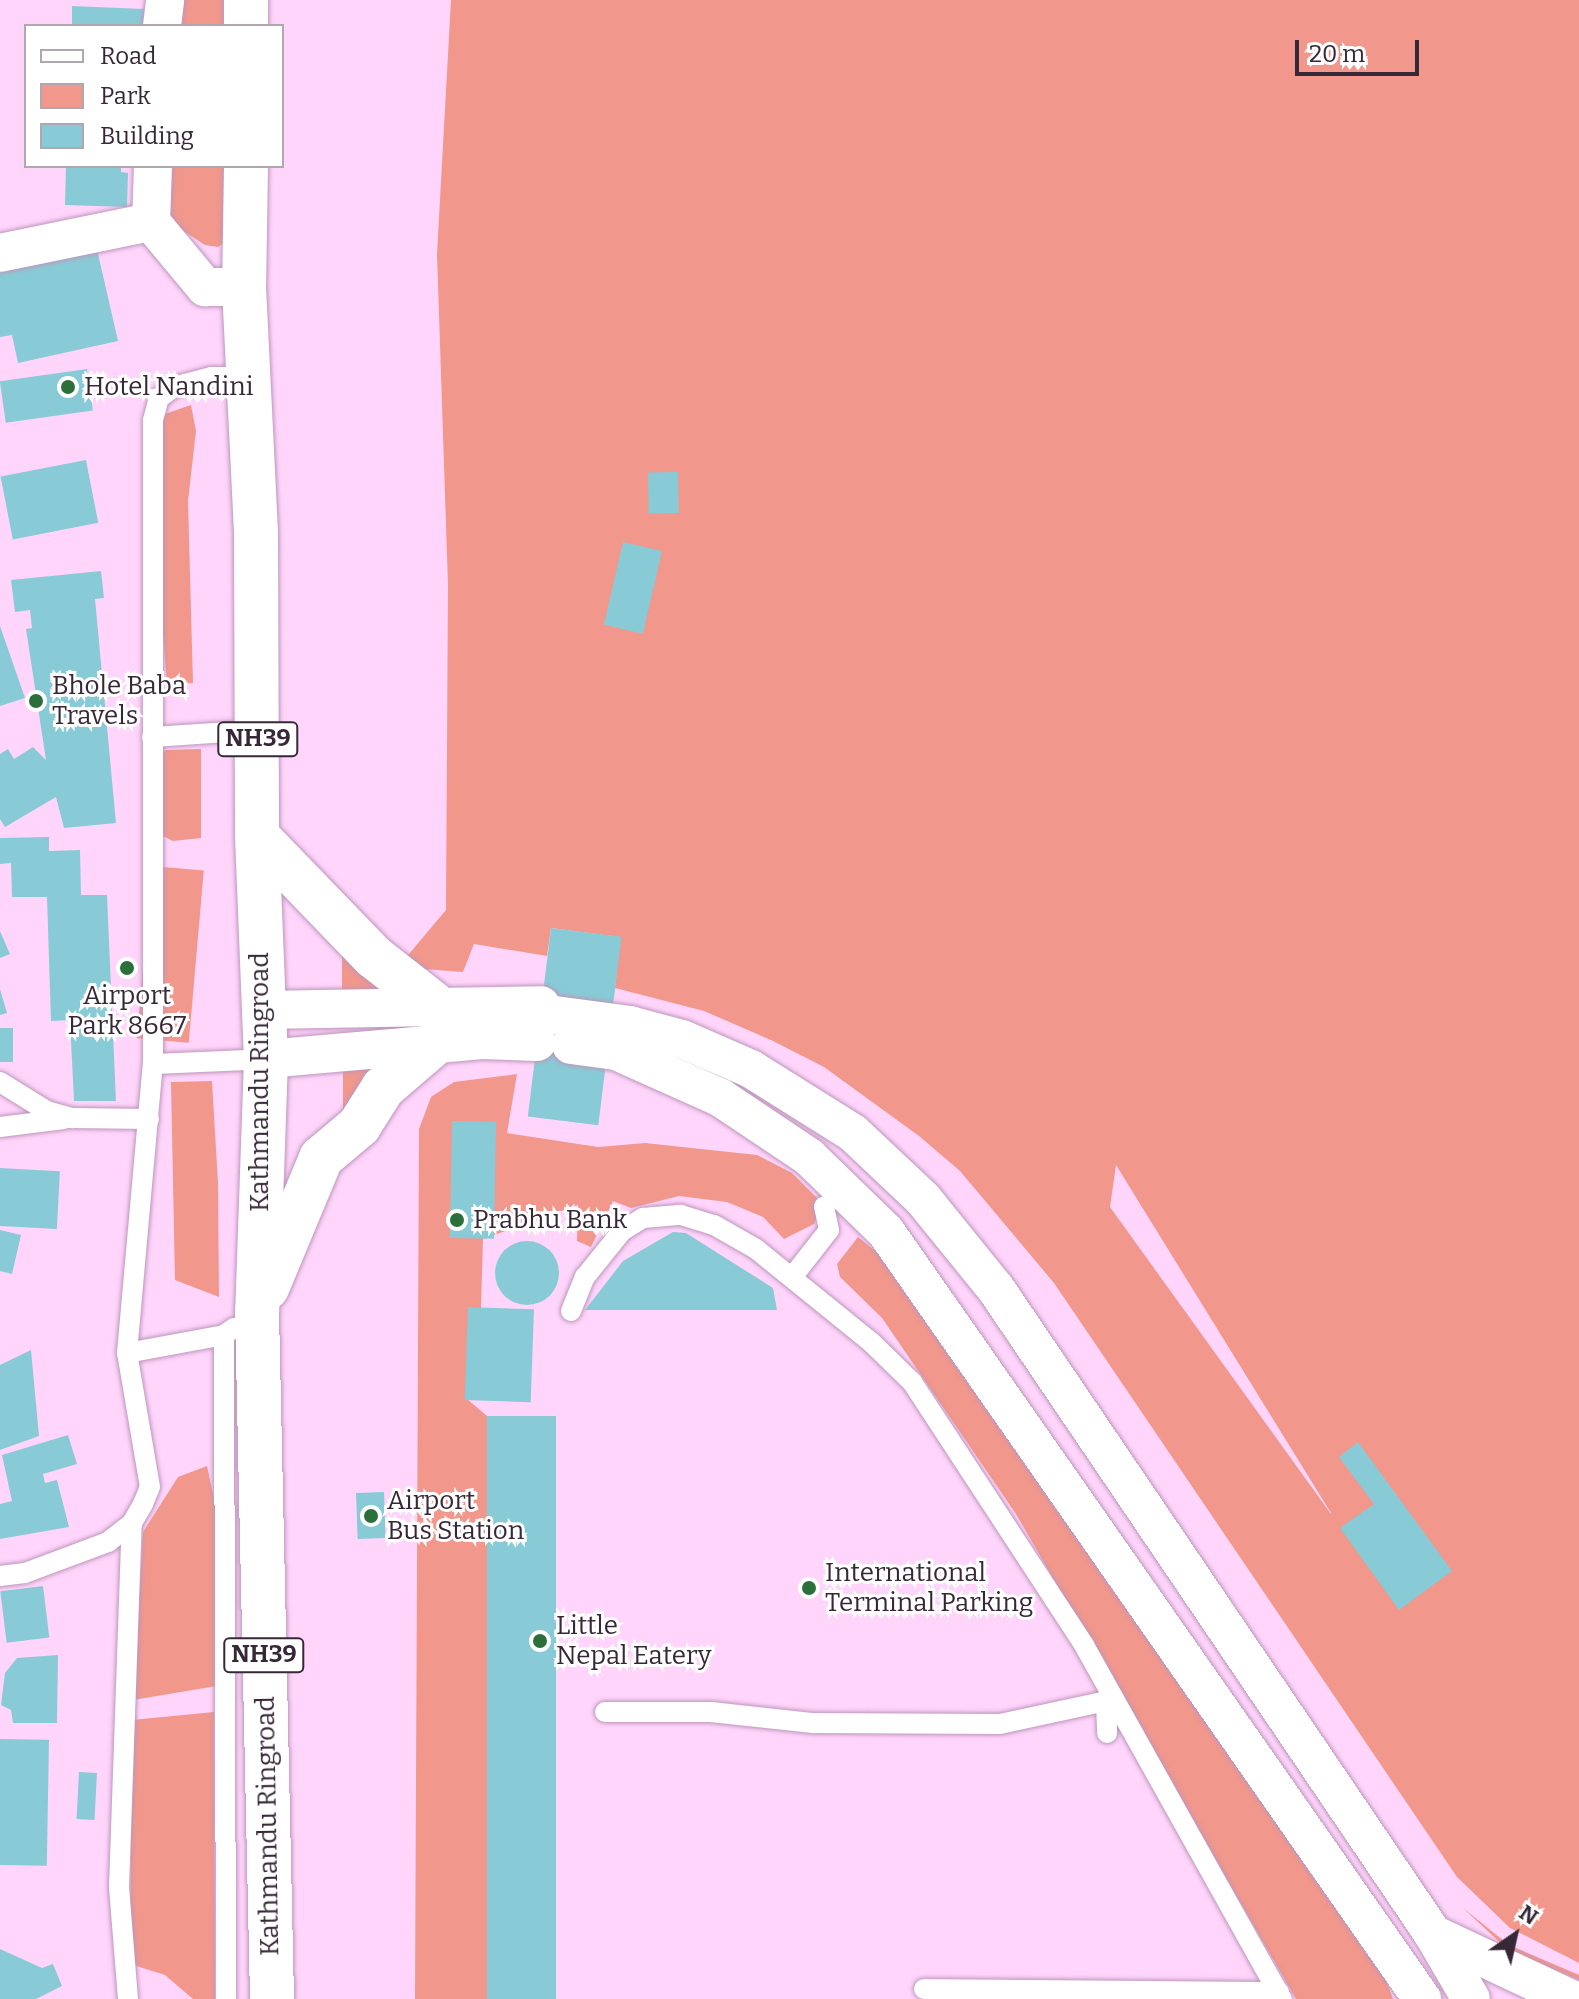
<!DOCTYPE html>
<html>
<head>
<meta charset="utf-8">
<style>
	body { margin:0 }
	#map { position:relative; width:1579px; height:1999px; overflow:hidden; background:#ffd5fc; font-family:Bitter,serif }
	div>[style] { position:absolute }
	[style*='--x'] { left:calc(var(--x)*1px); top:calc(var(--y)*1px); width:calc(var(--w)*1px); rotate:calc(var(--a)*1deg) }
	.green>* { inset:0; background:#f2978b; transform-origin:0 0 }
	.building>* { inset:0; background:#88cbd6; transform-origin:0 0 }
	.round { border-radius:50% }
	.roads { filter:drop-shadow(0 0 2px #be96bc) drop-shadow(0 0 2px #be96bc) }
	.lane>* { height:20px; margin:-10px; padding:0 10px; transform-origin:10px; border-radius:10px; background:#fff }
	.street>* { height:38px; margin:-19px; padding:0 19px; transform-origin:19px; border-radius:19px; background:#fff }
	.highway>* { height:44px; margin:-22px; padding:0 22px; transform-origin:22px; border-radius:22px; background:#fff }
	.dots>* { width:22px; height:22px; translate:-50% -50%; box-sizing:border-box; border:4px solid #fff; border-radius:50% }
	span { translate:-50% -50%; white-space:nowrap; text-align:center; line-height:1.15; -webkit-text-stroke:6px #fff; paint-order:stroke }
	.shield-label span { padding:2px 6px; background:#fff; border:2px solid; border-radius:6px; -webkit-text-stroke-width:0 }
	.shield-label { font-size:24px; color:#372837; font-weight:700 }
	.poi-label { font-size:26px; color:#372837 }
	.left { translate:0 -50%; text-align:left }
	.street-label { font-size:26px; color:#372837 }
	.legend { position:absolute; left:24px; top:24px; width:260px; height:144px; box-sizing:border-box; background:#fff; border:2px solid #afa9af; margin:0; padding:10px 14px; list-style:none; font-size:24px; color:#372837 }
	.legend li { display:flex; align-items:center; gap:16px; height:40px }
	.legend b { width:40px; border:2px solid #afa9af }
	.north { position:absolute; left:1475px; top:1895px; width:80px; height:80px; -webkit-text-stroke:6px #fff; paint-order:stroke; rotate:34deg; font-size:22px; font-weight:700; line-height:32px; text-align:center; color:#372837 }
	.north::after { content:''; display:block; margin:auto; width:28px; height:36px; background:#372837; clip-path:polygon(50% 0,100% 100%,50% 72%,0 100%) }
	.scale { position:absolute; left:1295px; top:40px; width:124px; height:36px; box-sizing:border-box; border:4px solid #372837; border-top:0; padding-left:10px; font-size:24px; line-height:28px; white-space:nowrap; color:#372837; -webkit-text-stroke:6px #fff; paint-order:stroke }
</style>
</head>
<body>
<div id="map">
	<div class="green">
		<div style="left:169px;top:0;width:55px;height:26px"></div>
		<div style="clip-path:polygon(evenodd,451px 0,1579px 0,1579px 1963px,1510px 1928px,1457px 1877px,1054px 1283px,960px 1171px,919px 1136px,824px 1067px,773px 1041px,704px 1011px,615px 988px,620px 937px,551px 928px,547px 956px,474px 944px,463px 972px,398px 967px,446px 910px,448px 585px,437px 254px,451px 0,1116px 1165px,1331px 1513px,1331px 1514px,1110px 1207px,1116px 1165px)"></div>
		<div style="clip-path:polygon(162px 166px,226px 166px,227px 241px,218px 247px,205px 245px,170px 222px)"></div>
		<div style="clip-path:polygon(191px 405px,196px 431px,188px 501px,193px 683px,167px 685px,156px 539px,159px 416px)"></div>
		<div style="clip-path:polygon(201px 749px,201px 838px,173px 841px,157px 833px,157px 756px,166px 750px)"></div>
		<div style="left:152px;top:866px;width:52px;height:173px;rotate:5deg"></div>
		<div style="clip-path:polygon(342px 941px,403px 994px,342px 991px)"></div>
		<div style="clip-path:polygon(390px 1062px,343px 1115px,343px 1064px)"></div>
		<div style="clip-path:polygon(517px 1074px,507px 1133px,598px 1147px,645px 1143px,757px 1155px,792px 1173px,817px 1198px,819px 1211px,814px 1224px,784px 1239px,763px 1217px,727px 1202px,679px 1196px,631px 1208px,613px 1201px,591px 1247px,577px 1241px,578px 1205px,483px 1239px,481px 1308px,467px 1399px,487px 1416px,490px 1999px,415px 1999px,419px 1129px,431px 1097px,454px 1082px)"></div>
		<div style="clip-path:polygon(212px 1081px,218px 1183px,219px 1297px,175px 1280px,171px 1082px)"></div>
		<div style="clip-path:polygon(858px 1237px,904px 1274px,1384px 1975px,1393px 1999px,1296px 1999px,1016px 1514px,882px 1318px,840px 1277px,837px 1264px)"></div>
		<div style="clip-path:polygon(207px 1466px,215px 1503px,217px 1686px,133px 1700px,143px 1532px,178px 1477px)"></div>
		<div style="clip-path:polygon(214px 1712px,215px 1999px,193px 1999px,165px 1975px,130px 1964px,132px 1720px)"></div>
		<div style="clip-path:polygon(1463px 1908px,1509px 1945px,1579px 1975px,1579px 1980px,1507px 1949px)"></div>
	</div>
	<div class="building">
		<div style="clip-path:polygon(72px 6px,144px 9px,143px 26px,72px 26px)"></div>
		<div style="clip-path:polygon(66px 166px,121px 166px,121px 172px,128px 173px,127px 207px,65px 205px)"></div>
		<div style="clip-path:polygon(96px 245px,118px 341px,18px 363px,12px 335px,0 337px,0 266px)"></div>
		<div style="left:87px;top:369px;width:42px;height:88px;rotate:82deg"></div>
		<div style="left:86px;top:460px;width:64px;height:87px;rotate:79deg"></div>
		<div style="left:678px;top:472px;width:41px;height:30px;rotate:89deg"></div>
		<div style="left:623px;top:542px;width:40px;height:85px;rotate:13deg"></div>
		<div style="clip-path:polygon(101px 571px,104px 598px,95px 599px,116px 823px,64px 828px,56px 797px,5px 827px,0 819px,0 754px,8px 749px,14px 759px,33px 747px,46px 760px,26px 629px,32px 628px,30px 610px,15px 612px,11px 580px)"></div>
		<div style="clip-path:polygon(0 626px,25px 698px,0 706px)"></div>
		<div style="clip-path:polygon(49px 837px,49px 851px,80px 850px,81px 895px,107px 895px,116px 1101px,74px 1101px,70px 1020px,51px 1021px,47px 897px,12px 897px,11px 863px,0 864px,0 838px)"></div>
		<div style="left:551px;top:928px;width:71px;height:190px;rotate:7deg"></div>
		<div style="clip-path:polygon(0 931px,10px 954px,0 958px)"></div>
		<div style="clip-path:polygon(0 989px,7px 1013px,0 1015px)"></div>
		<div style="left:0;top:1028px;width:13px;height:34px"></div>
		<div style="left:452px;top:1121px;width:44px;height:117px;rotate:1deg"></div>
		<div style="left:0;top:1168px;width:60px;height:58px;rotate:3deg"></div>
		<div style="clip-path:polygon(0 1230px,21px 1235px,12px 1274px,0 1271px)"></div>
		<div style="clip-path:polygon(673px 1232px,686px 1233px,773px 1288px,777px 1310px,585px 1310px,623px 1261px)"></div>
		<div class="round" style="left:495px;top:1241px;width:64px;height:64px"></div>
		<div style="left:468px;top:1307px;width:66px;height:93px;rotate:2deg"></div>
		<div style="clip-path:polygon(31px 1350px,39px 1436px,0 1450px,0 1365px)"></div>
		<div style="left:487px;top:1416px;width:69px;height:583px"></div>
		<div style="clip-path:polygon(68px 1435px,77px 1464px,43px 1474px,45px 1483px,57px 1480px,69px 1527px,0 1539px,0 1504px,12px 1501px,2px 1455px)"></div>
		<div style="clip-path:polygon(1358px 1442px,1452px 1571px,1399px 1610px,1340px 1528px,1374px 1504px,1339px 1457px)"></div>
		<div style="left:384px;top:1492px;width:46px;height:28px;rotate:88deg"></div>
		<div style="left:43px;top:1586px;width:52px;height:43px;rotate:83deg"></div>
		<div style="clip-path:polygon(58px 1655px,57px 1723px,13px 1723px,11px 1710px,1px 1705px,5px 1673px,17px 1658px)"></div>
		<div style="left:0;top:1739px;width:49px;height:126px;rotate:1deg"></div>
		<div style="left:79px;top:1772px;width:18px;height:47px;rotate:3deg"></div>
		<div style="clip-path:polygon(0 1949px,42px 1968px,53px 1964px,62px 1986px,36px 1999px,0 1999px)"></div>
	</div>
	<div class="roads">
		<div class="lane">
			<div style="--x:152;--y:737;--w:105;--a:-3.8"></div>
			<div style="--x:153;--y:1064;--w:113;--a:-2.5"></div>
			<div style="--x:0;--y:1082;--w:55;--a:31.7"></div>
			<div style="--x:47;--y:1111;--w:26;--a:16"></div>
			<div style="--x:72;--y:1118;--w:77;--a:0.7"></div>
			<div style="--x:0;--y:1127;--w:64;--a:-7.1"></div>
			<div style="--x:793;--y:1276;--w:58;--a:-52"></div>
			<div style="--x:829;--y:1230;--w:24;--a:-102"></div>
			<div style="--x:571;--y:1311;--w:37;--a:-68"></div>
			<div style="--x:585;--y:1277;--w:59;--a:-51.2"></div>
			<div style="--x:622;--y:1231;--w:25;--a:-32"></div>
			<div style="--x:643;--y:1218;--w:38;--a:-5"></div>
			<div style="--x:681;--y:1215;--w:34;--a:17"></div>
			<div style="--x:714;--y:1225;--w:48;--a:29.7"></div>
			<div style="--x:756;--y:1249;--w:149;--a:39"></div>
			<div style="--x:872;--y:1343;--w:56;--a:44.3"></div>
			<div style="--x:912;--y:1382;--w:314;--a:56.8"></div>
			<div style="--x:1084;--y:1645;--w:406;--a:60.8"></div>
			<div style="--x:224;--y:1335;--w:664;--a:89.83"></div>
			<div style="--x:127;--y:1353;--w:290;--a:-84.9"></div>
			<div style="--x:153;--y:1064;--w:644;--a:-90"></div>
			<div style="--x:153;--y:420;--w:23;--a:-75"></div>
			<div style="--x:159;--y:398;--w:19;--a:-36"></div>
			<div style="--x:174;--y:387;--w:39;--a:-15"></div>
			<div style="--x:212;--y:377;--w:35;--a:0"></div>
			<div style="--x:0;--y:1576;--w:25;--a:-7"></div>
			<div style="--x:25;--y:1573;--w:89;--a:-20.5"></div>
			<div style="--x:108;--y:1542;--w:31;--a:-38"></div>
			<div style="--x:132;--y:1523;--w:22;--a:-60"></div>
			<div style="--x:143;--y:1504;--w:18;--a:-68"></div>
			<div style="--x:150;--y:1487;--w:136;--a:-99.7"></div>
			<div style="--x:127;--y:1353;--w:99;--a:-10.5"></div>
			<div style="--x:224;--y:1335;--w:12;--a:-35"></div>
			<div style="--x:605;--y:1712;--w:106;--a:0"></div>
			<div style="--x:711;--y:1712;--w:103;--a:6.2"></div>
			<div style="--x:813;--y:1723;--w:187;--a:0.3"></div>
			<div style="--x:1000;--y:1724;--w:108;--a:-12.2"></div>
			<div style="--x:1106;--y:1701;--w:32;--a:88"></div>
			<div style="--x:924;--y:1989;--w:355;--a:0.5"></div>
			<div style="--x:128;--y:1999;--w:112;--a:-94.6"></div>
			<div style="--x:119;--y:1887;--w:364;--a:-88"></div>
		</div>
		<div class="street">
			<div style="--x:162;--y:26;--w:26;--a:-83"></div>
			<div style="--x:153;--y:166;--w:56;--a:92"></div>
			<div style="--x:151;--y:222;--w:85;--a:50.3"></div>
			<div style="--x:205;--y:287;--w:39;--a:0"></div>
			<div style="--x:0;--y:253;--w:154;--a:-11.6"></div>
			<div style="--x:262;--y:1010;--w:279;--a:-1"></div>
			<div style="--x:555;--y:1015;--w:76;--a:7.6"></div>
			<div style="--x:630;--y:1025;--w:54;--a:15.1"></div>
			<div style="--x:682;--y:1039;--w:75;--a:23.5"></div>
			<div style="--x:751;--y:1069;--w:120;--a:32.1"></div>
			<div style="--x:853;--y:1133;--w:96;--a:43.3"></div>
			<div style="--x:923;--y:1199;--w:116;--a:51"></div>
			<div style="--x:996;--y:1289;--w:779;--a:55.88"></div>
			<div style="--x:1433;--y:1934;--w:75;--a:59.7"></div>
			<div style="--x:571;--y:1045;--w:45;--a:7.6"></div>
			<div style="--x:616;--y:1051;--w:115;--a:24.1"></div>
			<div style="--x:721;--y:1098;--w:106;--a:33.8"></div>
			<div style="--x:809;--y:1157;--w:107;--a:44.2"></div>
			<div style="--x:886;--y:1232;--w:936;--a:55.05"></div>
			<div style="--x:266;--y:1059;--w:217;--a:-5"></div>
			<div style="--x:482;--y:1040;--w:55;--a:2.1"></div>
			<div style="--x:1433;--y:1934;--w:153;--a:25.2"></div>
		</div>
		<div class="highway">
			<div style="--x:246;--y:26;--w:26;--a:-90"></div>
			<div style="--x:246;--y:166;--w:121;--a:90.9"></div>
			<div style="--x:244;--y:287;--w:249;--a:87.2"></div>
			<div style="--x:256;--y:536;--w:300;--a:89.8"></div>
			<div style="--x:257;--y:836;--w:223;--a:87.7"></div>
			<div style="--x:266;--y:1059;--w:252;--a:92"></div>
			<div style="--x:257;--y:1311;--w:688;--a:88.75"></div>
			<div style="--x:257;--y:836;--w:168;--a:46"></div>
			<div style="--x:374;--y:957;--w:76;--a:38.1"></div>
			<div style="--x:267;--y:1288;--w:141;--a:-67.4"></div>
			<div style="--x:321;--y:1158;--w:50;--a:-40.1"></div>
			<div style="--x:359;--y:1126;--w:45;--a:-57.7"></div>
			<div style="--x:383;--y:1088;--w:66;--a:-40.7"></div>
		</div>
	</div>
	<div class="dots">
		<div style="left:68px;top:387px;background:#2b6f3a"></div>
		<div style="left:36px;top:701px;background:#2b6f3a"></div>
		<div style="left:127px;top:968px;background:#2b6f3a"></div>
		<div style="left:457px;top:1220px;background:#2b6f3a"></div>
		<div style="left:371px;top:1516px;background:#2b6f3a"></div>
		<div style="left:809px;top:1588px;background:#2b6f3a"></div>
		<div style="left:540px;top:1641px;background:#2b6f3a"></div>
	</div>
	<div class="shield-label">
		<span style="left:258px;top:739px">NH39</span>
		<span style="left:264px;top:1655px">NH39</span>
	</div>
	<div class="poi-label">
		<span class="left" style="left:84px;top:387px">Hotel Nandini</span>
		<span class="left" style="left:52px;top:701px">Bhole Baba<br>Travels</span>
		<span style="left:127px;top:1011px">Airport<br>Park 8667</span>
		<span class="left" style="left:473px;top:1220px">Prabhu Bank</span>
		<span class="left" style="left:387px;top:1516px">Airport<br>Bus Station</span>
		<span class="left" style="left:825px;top:1588px">International<br>Terminal Parking</span>
		<span class="left" style="left:556px;top:1641px">Little<br>Nepal Eatery</span>
	</div>
	<div class="street-label">
		<span style="left:260px;top:1082px;rotate:-90deg">Kathmandu Ringroad</span>
		<span style="left:268px;top:1826px;rotate:-91deg">Kathmandu Ringroad</span>
	</div>
	<ul class="legend">
	<li><b style="height:10px;background:#fff"></b>Road</li>
	<li><b style="height:22px;background:#f2978b"></b>Park</li>
	<li><b style="height:22px;background:#88cbd6"></b>Building</li>
	</ul>
	<div class="north">N</div>
	<div class="scale">20 m</div>
</div>
</body>
</html>
